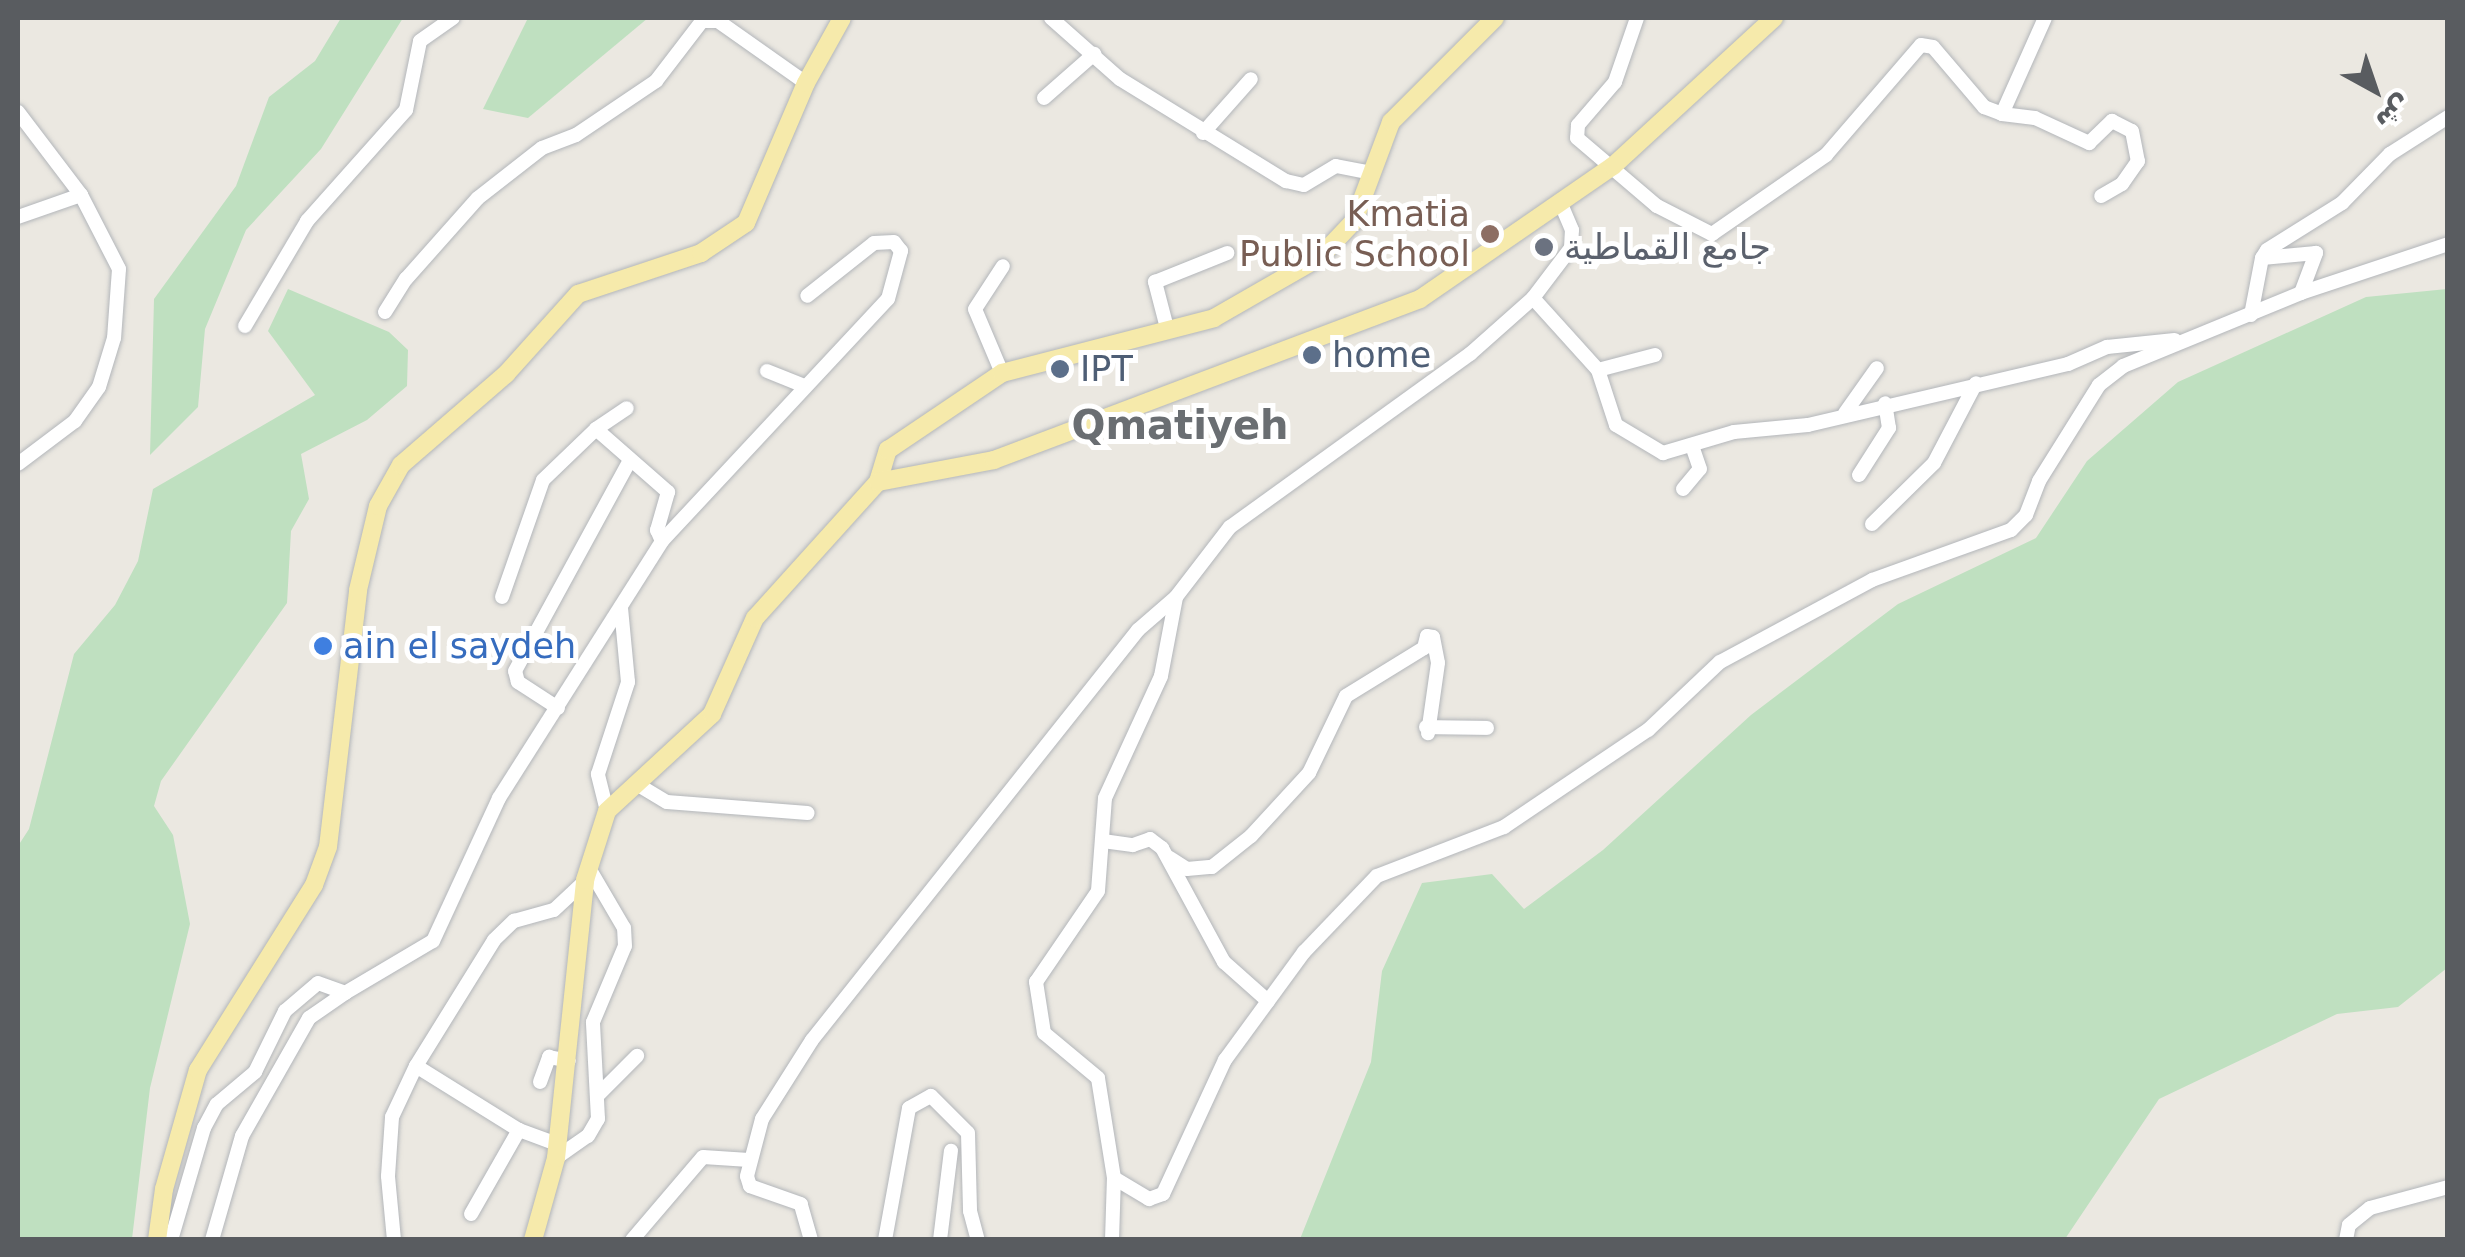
<!DOCTYPE html>
<html>
<head>
<meta charset="utf-8">
<style>
	body { margin:0 }
	#map { position:relative; width:2465px; height:1257px; overflow:hidden; background:#ebe8e1; font-family:"DejaVu Sans",Cairo,sans-serif }
	div>[style] { position:absolute }
	[style*='--x'] { left:calc(var(--x)*1px); top:calc(var(--y)*1px); width:calc(var(--w)*1px); rotate:calc(var(--a)*1deg) }
	.green>* { inset:0; background:#bfe0c0 }
	.roads { filter:drop-shadow(0 0 2px #b3b6ba) drop-shadow(0 0 2px #b3b6ba) }
	.minor>* { height:14px; margin:-7px; padding:0 7px; transform-origin:7px; border-radius:7px; background:#fff }
	.major>* { height:18px; margin:-9px; padding:0 9px; transform-origin:9px; border-radius:9px; background:#f6eaab }
	.dots>* { width:28px; height:28px; translate:-50% -50%; box-sizing:border-box; border:5px solid #fff; border-radius:50% }
	span { translate:-50% -50%; white-space:nowrap; text-align:center; line-height:1.15; -webkit-text-stroke:10px #fff; paint-order:stroke }
	.education-label { font-size:35px; color:#785e54 }
	.right { translate:-100% -50%; text-align:right }
	.worship-label { font-size:35px; color:#5b616d }
	.left { translate:0 -50%; text-align:left }
	.service-label { font-size:35px; color:#4e5e75 }
	.shop-label { font-size:35px; color:#366cbe }
	.quarter-label { font-size:40px; color:#6a6e72; font-weight:700 }
	.frame { position:absolute; inset:0; border:20px solid #595c60; pointer-events:none }
	.north { position:absolute; left:2325px; top:40px; width:100px; height:100px; -webkit-text-stroke:8px #fff; paint-order:stroke; rotate:140deg; font-size:28px; font-weight:700; line-height:40px; text-align:center; color:#595c60 }
	.north::after { content:''; display:block; margin:auto; width:35px; height:45px; background:#595c60; clip-path:polygon(50% 0,100% 100%,50% 72%,0 100%) }
</style>
</head>
<body>
<div id="map">
	<div class="green">
		<div style="clip-path:polygon(341px 18px,403px 18px,321px 149px,246px 230px,205px 329px,198px 407px,150px 455px,154px 299px,236px 186px,269px 97px,315px 61px)"></div>
		<div style="clip-path:polygon(528px 18px,648px 18px,528px 118px,483px 109px)"></div>
		<div style="clip-path:polygon(288px 289px,389px 332px,408px 350px,407px 386px,367px 420px,301px 454px,309px 499px,291px 531px,287px 603px,161px 781px,154px 806px,173px 835px,190px 924px,150px 1088px,132px 1239px,18px 1239px,18px 846px,29px 829px,74px 654px,115px 605px,138px 561px,153px 489px,315px 395px,268px 331px)"></div>
		<div style="clip-path:polygon(2447px 289px,2447px 968px,2398px 1007px,2337px 1014px,2159px 1099px,2065px 1239px,1300px 1239px,1371px 1062px,1382px 971px,1422px 883px,1492px 874px,1524px 909px,1603px 850px,1751px 715px,1898px 604px,2036px 538px,2087px 461px,2178px 382px,2366px 297px)"></div>
	</div>
	<div class="roads">
		<div class="minor">
			<div style="--x:1051;--y:18;--w:92;--a:41.5"></div>
			<div style="--x:1120;--y:79;--w:195;--a:31.6"></div>
			<div style="--x:1286;--y:181;--w:18;--a:13"></div>
			<div style="--x:1304;--y:185;--w:37;--a:-31"></div>
			<div style="--x:1336;--y:166;--w:36;--a:11"></div>
			<div style="--x:1637;--y:18;--w:68;--a:109"></div>
			<div style="--x:1615;--y:82;--w:57;--a:130.7"></div>
			<div style="--x:1578;--y:125;--w:13;--a:94"></div>
			<div style="--x:1577;--y:138;--w:105;--a:40.4"></div>
			<div style="--x:1657;--y:206;--w:62;--a:27"></div>
			<div style="--x:1712;--y:234;--w:139;--a:-34.7"></div>
			<div style="--x:1826;--y:155;--w:145;--a:-49.2"></div>
			<div style="--x:1921;--y:45;--w:12;--a:9"></div>
			<div style="--x:1933;--y:47;--w:79;--a:49.6"></div>
			<div style="--x:1984;--y:107;--w:19;--a:21"></div>
			<div style="--x:2002;--y:114;--w:105;--a:-65.9"></div>
			<div style="--x:1044;--y:98;--w:67;--a:-41.3"></div>
			<div style="--x:18;--y:112;--w:104;--a:52.8"></div>
			<div style="--x:81;--y:195;--w:83;--a:62.8"></div>
			<div style="--x:119;--y:269;--w:69;--a:94.1"></div>
			<div style="--x:114;--y:338;--w:51;--a:107"></div>
			<div style="--x:99;--y:387;--w:42;--a:125.2"></div>
			<div style="--x:75;--y:421;--w:71;--a:143"></div>
			<div style="--x:2002;--y:114;--w:33;--a:7"></div>
			<div style="--x:2035;--y:118;--w:60;--a:24.8"></div>
			<div style="--x:2089;--y:143;--w:32;--a:-44"></div>
			<div style="--x:2112;--y:121;--w:22;--a:27"></div>
			<div style="--x:2132;--y:131;--w:31;--a:79"></div>
			<div style="--x:2138;--y:161;--w:28;--a:125"></div>
			<div style="--x:2122;--y:184;--w:24;--a:150"></div>
			<div style="--x:1203;--y:133;--w:72;--a:-48.4"></div>
			<div style="--x:18;--y:217;--w:67;--a:-19.2"></div>
			<div style="--x:2301;--y:293;--w:43;--a:-69.4"></div>
			<div style="--x:2316;--y:253;--w:54;--a:174.7"></div>
			<div style="--x:2262;--y:258;--w:9;--a:-58"></div>
			<div style="--x:2267;--y:250;--w:89;--a:-32.1"></div>
			<div style="--x:2342;--y:203;--w:69;--a:-45.6"></div>
			<div style="--x:2390;--y:154;--w:69;--a:-32.5"></div>
			<div style="--x:1533;--y:298;--w:97;--a:47.9"></div>
			<div style="--x:1598;--y:370;--w:58;--a:71.9"></div>
			<div style="--x:1616;--y:425;--w:55;--a:30.8"></div>
			<div style="--x:1663;--y:453;--w:74;--a:-16.5"></div>
			<div style="--x:1734;--y:432;--w:74;--a:-5.4"></div>
			<div style="--x:1808;--y:425;--w:267;--a:-13.2"></div>
			<div style="--x:2068;--y:364;--w:43;--a:-23.6"></div>
			<div style="--x:2107;--y:347;--w:68;--a:-5.9"></div>
			<div style="--x:385;--y:312;--w:39;--a:-58"></div>
			<div style="--x:406;--y:279;--w:108;--a:-48.4"></div>
			<div style="--x:478;--y:198;--w:81;--a:-38"></div>
			<div style="--x:542;--y:148;--w:36;--a:-21"></div>
			<div style="--x:576;--y:135;--w:97;--a:-34"></div>
			<div style="--x:656;--y:81;--w:76;--a:-52.5"></div>
			<div style="--x:702;--y:21;--w:16;--a:0"></div>
			<div style="--x:718;--y:21;--w:108;--a:35.2"></div>
			<div style="--x:2251;--y:315;--w:58;--a:-79.1"></div>
			<div style="--x:245;--y:326;--w:122;--a:-59.4"></div>
			<div style="--x:307;--y:221;--w:149;--a:-48.3"></div>
			<div style="--x:406;--y:110;--w:70;--a:-78.5"></div>
			<div style="--x:420;--y:41;--w:40;--a:-34.9"></div>
			<div style="--x:1167;--y:328;--w:48;--a:-104.6"></div>
			<div style="--x:1155;--y:282;--w:78;--a:-21.9"></div>
			<div style="--x:1598;--y:370;--w:59;--a:-14.7"></div>
			<div style="--x:767;--y:371;--w:38;--a:22"></div>
			<div style="--x:1002;--y:373;--w:69;--a:-112.9"></div>
			<div style="--x:975;--y:309;--w:51;--a:-56.9"></div>
			<div style="--x:1845;--y:413;--w:55;--a:-54.6"></div>
			<div style="--x:596;--y:429;--w:37;--a:-34"></div>
			<div style="--x:1859;--y:475;--w:56;--a:-57.4"></div>
			<div style="--x:1889;--y:428;--w:25;--a:-99"></div>
			<div style="--x:1683;--y:489;--w:26;--a:-50"></div>
			<div style="--x:1700;--y:469;--w:24;--a:-109"></div>
			<div style="--x:1872;--y:524;--w:87;--a:-44.5"></div>
			<div style="--x:1934;--y:463;--w:90;--a:-62.3"></div>
			<div style="--x:502;--y:597;--w:124;--a:-70.7"></div>
			<div style="--x:543;--y:480;--w:74;--a:-43.9"></div>
			<div style="--x:596;--y:429;--w:96;--a:41.2"></div>
			<div style="--x:668;--y:492;--w:40;--a:106"></div>
			<div style="--x:657;--y:530;--w:12;--a:66"></div>
			<div style="--x:558;--y:708;--w:48;--a:-147"></div>
			<div style="--x:518;--y:682;--w:11;--a:-105"></div>
			<div style="--x:515;--y:671;--w:240;--a:-61.4"></div>
			<div style="--x:1426;--y:727;--w:61;--a:0.9"></div>
			<div style="--x:640;--y:786;--w:31;--a:31"></div>
			<div style="--x:667;--y:802;--w:141;--a:4.5"></div>
			<div style="--x:607;--y:811;--w:38;--a:-104"></div>
			<div style="--x:598;--y:774;--w:97;--a:-71.9"></div>
			<div style="--x:628;--y:682;--w:74;--a:-95.4"></div>
			<div style="--x:1103;--y:841;--w:30;--a:8"></div>
			<div style="--x:1133;--y:845;--w:18;--a:-19"></div>
			<div style="--x:1150;--y:839;--w:15;--a:37"></div>
			<div style="--x:1162;--y:848;--w:130;--a:61.5"></div>
			<div style="--x:1224;--y:962;--w:59;--a:41.6"></div>
			<div style="--x:1170;--y:858;--w:20;--a:33"></div>
			<div style="--x:1187;--y:869;--w:25;--a:-5"></div>
			<div style="--x:1212;--y:867;--w:50;--a:-38.5"></div>
			<div style="--x:1251;--y:836;--w:86;--a:-47.4"></div>
			<div style="--x:1309;--y:773;--w:85;--a:-64.3"></div>
			<div style="--x:1346;--y:696;--w:92;--a:-31.6"></div>
			<div style="--x:1424;--y:648;--w:12;--a:-76"></div>
			<div style="--x:1427;--y:636;--w:6;--a:9"></div>
			<div style="--x:1433;--y:637;--w:26;--a:79"></div>
			<div style="--x:1438;--y:663;--w:71;--a:98.1"></div>
			<div style="--x:416;--y:1066;--w:121;--a:31.9"></div>
			<div style="--x:519;--y:1130;--w:40;--a:20.2"></div>
			<div style="--x:540;--y:1082;--w:27;--a:-70"></div>
			<div style="--x:549;--y:1057;--w:20;--a:11"></div>
			<div style="--x:599;--y:1094;--w:54;--a:-45"></div>
			<div style="--x:556;--y:1158;--w:39;--a:-35"></div>
			<div style="--x:588;--y:1136;--w:20;--a:-60"></div>
			<div style="--x:598;--y:1119;--w:97;--a:-93"></div>
			<div style="--x:593;--y:1022;--w:82;--a:-67.2"></div>
			<div style="--x:625;--y:946;--w:18;--a:-93"></div>
			<div style="--x:624;--y:928;--w:69;--a:-120.3"></div>
			<div style="--x:1114;--y:1178;--w:41;--a:31"></div>
			<div style="--x:1149;--y:1199;--w:15;--a:-20"></div>
			<div style="--x:1163;--y:1194;--w:148;--a:-65.2"></div>
			<div style="--x:1225;--y:1060;--w:134;--a:-53.8"></div>
			<div style="--x:1304;--y:952;--w:105;--a:-46.2"></div>
			<div style="--x:1377;--y:876;--w:136;--a:-21.1"></div>
			<div style="--x:1504;--y:827;--w:174;--a:-34"></div>
			<div style="--x:1648;--y:730;--w:99;--a:-43.4"></div>
			<div style="--x:1720;--y:662;--w:173;--a:-28.3"></div>
			<div style="--x:1872;--y:580;--w:148;--a:-19.8"></div>
			<div style="--x:2011;--y:530;--w:21;--a:-45"></div>
			<div style="--x:2026;--y:515;--w:36;--a:-69"></div>
			<div style="--x:2039;--y:481;--w:113;--a:-58"></div>
			<div style="--x:2099;--y:385;--w:31;--a:-38"></div>
			<div style="--x:2123;--y:366;--w:192;--a:-22.3"></div>
			<div style="--x:2301;--y:293;--w:155;--a:-18.4"></div>
			<div style="--x:471;--y:1214;--w:97;--a:-60.3"></div>
			<div style="--x:171;--y:1240;--w:117;--a:-73.6"></div>
			<div style="--x:204;--y:1128;--w:27;--a:-62"></div>
			<div style="--x:217;--y:1104;--w:50;--a:-40.1"></div>
			<div style="--x:255;--y:1072;--w:68;--a:-63.8"></div>
			<div style="--x:285;--y:1011;--w:43;--a:-40.3"></div>
			<div style="--x:318;--y:983;--w:29;--a:20"></div>
			<div style="--x:345;--y:993;--w:102;--a:-30.6"></div>
			<div style="--x:433;--y:941;--w:157;--a:-65.2"></div>
			<div style="--x:499;--y:798;--w:304;--a:-57.6"></div>
			<div style="--x:662;--y:541;--w:331;--a:-47"></div>
			<div style="--x:888;--y:299;--w:50;--a:-74.8"></div>
			<div style="--x:901;--y:251;--w:11;--a:-128"></div>
			<div style="--x:894;--y:242;--w:20;--a:177"></div>
			<div style="--x:874;--y:243;--w:85;--a:141.7"></div>
			<div style="--x:212;--y:1240;--w:108;--a:-73.9"></div>
			<div style="--x:242;--y:1136;--w:136;--a:-60.4"></div>
			<div style="--x:309;--y:1018;--w:44;--a:-34.8"></div>
			<div style="--x:394;--y:1240;--w:64;--a:-95.4"></div>
			<div style="--x:388;--y:1176;--w:59;--a:-86.1"></div>
			<div style="--x:392;--y:1117;--w:56;--a:-64.8"></div>
			<div style="--x:416;--y:1066;--w:148;--a:-58.2"></div>
			<div style="--x:494;--y:940;--w:28;--a:-44"></div>
			<div style="--x:514;--y:921;--w:41;--a:-15.4"></div>
			<div style="--x:554;--y:910;--w:42;--a:-43.1"></div>
			<div style="--x:632;--y:1240;--w:109;--a:-49.5"></div>
			<div style="--x:703;--y:1157;--w:46;--a:3.7"></div>
			<div style="--x:811;--y:1240;--w:37;--a:-106"></div>
			<div style="--x:801;--y:1204;--w:54;--a:-160.6"></div>
			<div style="--x:750;--y:1186;--w:10;--a:-107"></div>
			<div style="--x:747;--y:1176;--w:59;--a:-75.3"></div>
			<div style="--x:762;--y:1119;--w:93;--a:-57.7"></div>
			<div style="--x:812;--y:1040;--w:524;--a:-51.51"></div>
			<div style="--x:1138;--y:630;--w:50;--a:-41"></div>
			<div style="--x:1176;--y:597;--w:88;--a:-52.4"></div>
			<div style="--x:1230;--y:527;--w:296;--a:-35.8"></div>
			<div style="--x:1470;--y:354;--w:84;--a:-41.6"></div>
			<div style="--x:1533;--y:298;--w:63;--a:-52.8"></div>
			<div style="--x:1571;--y:248;--w:18;--a:-87"></div>
			<div style="--x:1572;--y:230;--w:28;--a:-113"></div>
			<div style="--x:885;--y:1240;--w:134;--a:-79.7"></div>
			<div style="--x:909;--y:1108;--w:25;--a:-29"></div>
			<div style="--x:931;--y:1096;--w:52;--a:45"></div>
			<div style="--x:968;--y:1133;--w:78;--a:88.5"></div>
			<div style="--x:970;--y:1211;--w:30;--a:75"></div>
			<div style="--x:940;--y:1240;--w:90;--a:-83"></div>
			<div style="--x:1112;--y:1240;--w:62;--a:-88.2"></div>
			<div style="--x:1114;--y:1178;--w:101;--a:-99.1"></div>
			<div style="--x:1098;--y:1078;--w:70;--a:-140.2"></div>
			<div style="--x:1044;--y:1033;--w:52;--a:-98.9"></div>
			<div style="--x:1036;--y:982;--w:110;--a:-55.7"></div>
			<div style="--x:1098;--y:891;--w:93;--a:-85.7"></div>
			<div style="--x:1105;--y:798;--w:134;--a:-65.3"></div>
			<div style="--x:1161;--y:676;--w:80;--a:-79.2"></div>
			<div style="--x:2346;--y:1240;--w:15;--a:-79"></div>
			<div style="--x:2349;--y:1225;--w:27;--a:-39"></div>
			<div style="--x:2370;--y:1208;--w:81;--a:-15.1"></div>
		</div>
		<div class="major">
			<div style="--x:878;--y:482;--w:34;--a:-73"></div>
			<div style="--x:888;--y:450;--w:138;--a:-34"></div>
			<div style="--x:1002;--y:373;--w:219;--a:-14.5"></div>
			<div style="--x:1214;--y:318;--w:122;--a:-29.9"></div>
			<div style="--x:1320;--y:257;--w:50;--a:-46.6"></div>
			<div style="--x:1354;--y:221;--w:106;--a:-69.5"></div>
			<div style="--x:1391;--y:122;--w:147;--a:-45"></div>
			<div style="--x:157;--y:1240;--w:51;--a:-82.2"></div>
			<div style="--x:164;--y:1189;--w:124;--a:-74.1"></div>
			<div style="--x:198;--y:1070;--w:218;--a:-57.9"></div>
			<div style="--x:314;--y:885;--w:40;--a:-69.8"></div>
			<div style="--x:328;--y:847;--w:259;--a:-83.3"></div>
			<div style="--x:358;--y:590;--w:86;--a:-76.6"></div>
			<div style="--x:378;--y:506;--w:47;--a:-60.7"></div>
			<div style="--x:401;--y:465;--w:139;--a:-40.9"></div>
			<div style="--x:506;--y:374;--w:108;--a:-48"></div>
			<div style="--x:578;--y:294;--w:130;--a:-18.4"></div>
			<div style="--x:701;--y:253;--w:54;--a:-33.7"></div>
			<div style="--x:746;--y:223;--w:152;--a:-66.8"></div>
			<div style="--x:806;--y:83;--w:74;--a:-61"></div>
			<div style="--x:533;--y:1240;--w:85;--a:-74.3"></div>
			<div style="--x:556;--y:1158;--w:280;--a:-84"></div>
			<div style="--x:585;--y:880;--w:72;--a:-72.3"></div>
			<div style="--x:607;--y:811;--w:143;--a:-42.7"></div>
			<div style="--x:712;--y:714;--w:105;--a:-65.9"></div>
			<div style="--x:755;--y:618;--w:183;--a:-47.9"></div>
			<div style="--x:878;--y:482;--w:118;--a:-10.7"></div>
			<div style="--x:994;--y:460;--w:455;--a:-20.7"></div>
			<div style="--x:1420;--y:299;--w:234;--a:-34.6"></div>
			<div style="--x:1613;--y:166;--w:219;--a:-42.6"></div>
		</div>
	</div>
	<div class="dots">
		<div style="left:1490px;top:234px;background:#8d6e63"></div>
		<div style="left:1544px;top:247px;background:#6b7280"></div>
		<div style="left:1312px;top:355px;background:#5c6f8a"></div>
		<div style="left:1060px;top:369px;background:#5c6f8a"></div>
		<div style="left:323px;top:646px;background:#3f7fe0"></div>
	</div>
	<div class="education-label">
		<span class="right" style="left:1470px;top:234px">Kmatia<br>Public School</span>
	</div>
	<div class="worship-label">
		<span class="left" style="left:1564px;top:247px">جامع القماطية</span>
	</div>
	<div class="service-label">
		<span class="left" style="left:1332px;top:355px">home</span>
		<span class="left" style="left:1080px;top:369px">IPT</span>
	</div>
	<div class="shop-label">
		<span class="left" style="left:343px;top:646px">ain el saydeh</span>
	</div>
	<div class="quarter-label">
		<span style="left:1180px;top:425px">Qmatiyeh</span>
	</div>
	<div class="frame"></div>
	<div class="north">ش</div>
</div>
</body>
</html>
